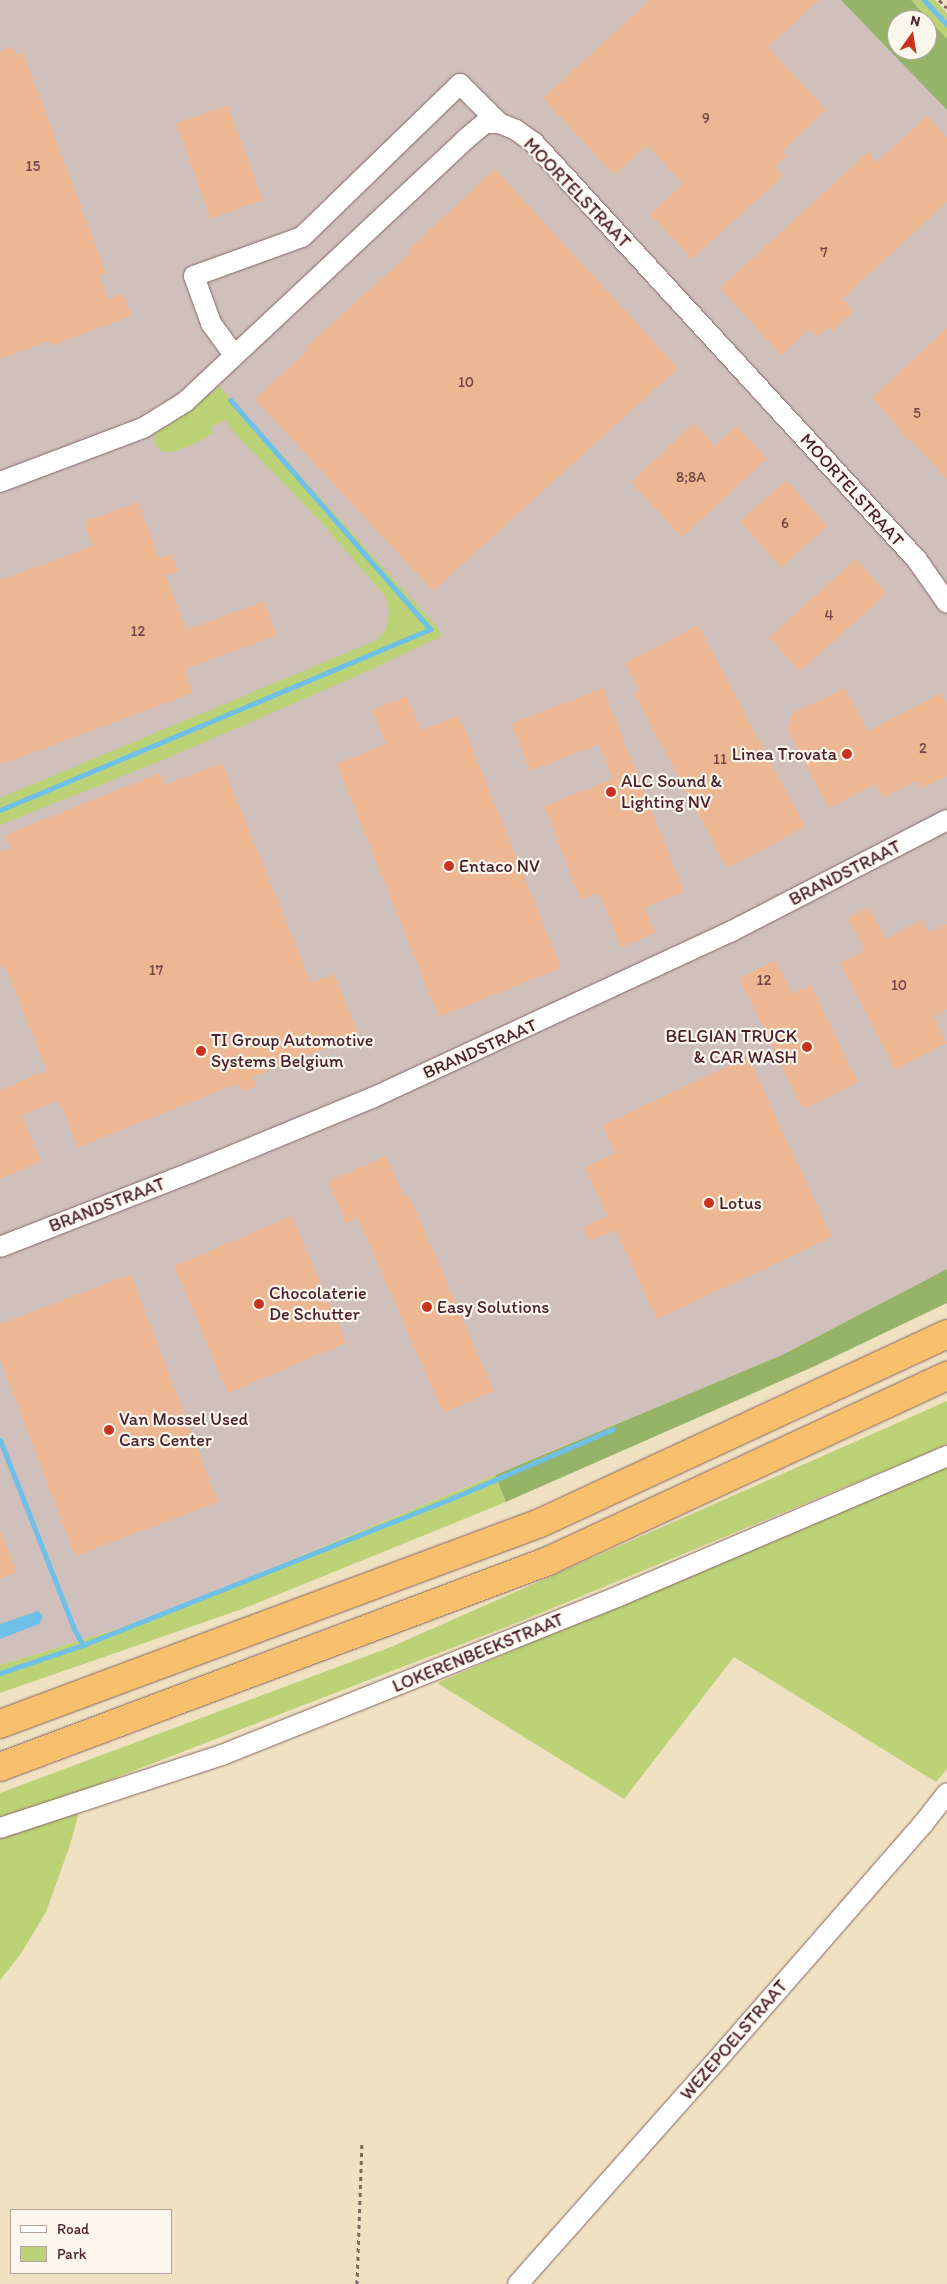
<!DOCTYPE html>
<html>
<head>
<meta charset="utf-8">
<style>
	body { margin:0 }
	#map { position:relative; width:947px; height:2284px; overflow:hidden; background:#efe1c2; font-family:Itim,sans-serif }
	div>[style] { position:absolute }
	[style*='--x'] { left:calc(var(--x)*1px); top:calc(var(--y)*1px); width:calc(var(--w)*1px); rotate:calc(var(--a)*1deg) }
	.industrial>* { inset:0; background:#cfc0bb }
	.green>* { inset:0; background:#bcd277 }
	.forest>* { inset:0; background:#95b468 }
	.water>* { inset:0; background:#6ec0e9 }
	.stream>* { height:5px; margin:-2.5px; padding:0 2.5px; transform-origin:2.5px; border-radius:2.5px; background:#6ec0e9 }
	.building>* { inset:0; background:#edb794; transform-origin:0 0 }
	.path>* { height:3px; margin-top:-1.5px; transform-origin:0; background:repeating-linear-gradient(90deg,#846360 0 4px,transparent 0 8px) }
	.roads { filter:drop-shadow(0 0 1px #846360) drop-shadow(0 0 1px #846360) }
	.minor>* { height:20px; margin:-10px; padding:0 10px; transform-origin:10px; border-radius:10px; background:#fff }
	.highway>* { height:28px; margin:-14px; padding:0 14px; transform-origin:14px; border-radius:14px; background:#f8bf6c }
	.dots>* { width:14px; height:14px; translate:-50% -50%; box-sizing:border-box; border:2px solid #fbf7ec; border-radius:50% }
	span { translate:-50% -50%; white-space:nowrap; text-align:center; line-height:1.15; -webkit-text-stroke:4.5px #fbf7ec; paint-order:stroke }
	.number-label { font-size:15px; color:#734545 }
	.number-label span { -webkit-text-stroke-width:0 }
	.street-label { font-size:18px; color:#4a1f2b }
	.poi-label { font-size:18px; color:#4a1f2b }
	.right { translate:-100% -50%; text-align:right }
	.left { translate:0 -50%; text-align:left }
	.legend { position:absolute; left:10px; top:2209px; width:162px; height:65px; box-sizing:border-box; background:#fbf7ec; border:1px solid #b4a19f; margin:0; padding:6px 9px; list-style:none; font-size:15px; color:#4a1f2b }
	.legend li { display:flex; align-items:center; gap:10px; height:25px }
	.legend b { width:25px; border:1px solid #b4a19f }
	.north { position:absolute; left:887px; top:10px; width:50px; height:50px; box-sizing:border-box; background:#fbf7ec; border:1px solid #b4a19f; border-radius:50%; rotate:13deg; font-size:14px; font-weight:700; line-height:20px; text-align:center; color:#4a1f2b }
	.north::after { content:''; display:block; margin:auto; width:18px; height:22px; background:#c8321e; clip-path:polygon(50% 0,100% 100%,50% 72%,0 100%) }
</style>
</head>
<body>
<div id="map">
	<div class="industrial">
		<div style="clip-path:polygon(evenodd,0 0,911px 0,947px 39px,947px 1269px,782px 1355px,147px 1620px,0 1665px,0 0,897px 20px,927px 20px,927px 50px,897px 50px,897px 20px)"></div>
	</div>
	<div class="green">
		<div style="clip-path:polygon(911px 0,935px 0,947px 13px,947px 39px)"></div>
		<div style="clip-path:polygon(219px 386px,439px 629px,442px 636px,357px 676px,158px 762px,0 825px,0 798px,377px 640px,386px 629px,389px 611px,386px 597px,320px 521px,229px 427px,226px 419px,211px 427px,213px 433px,196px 443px,172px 452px,161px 451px,154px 443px,155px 432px,177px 420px)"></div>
		<div style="clip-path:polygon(947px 1401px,947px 1444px,915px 1458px,519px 1622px,76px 1793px,0 1817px,0 1793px,391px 1647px)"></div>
		<div style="clip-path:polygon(947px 1464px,947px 1769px,936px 1782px,734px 1657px,624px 1799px,437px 1683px)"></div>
		<div style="clip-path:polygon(495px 1475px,506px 1502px,245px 1608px,0 1693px,0 1665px,147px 1620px)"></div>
		<div style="clip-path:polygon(79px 1812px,70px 1845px,46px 1912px,20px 1955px,0 1980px,0 1837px)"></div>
	</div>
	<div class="forest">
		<div style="clip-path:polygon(evenodd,841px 0,911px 0,947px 39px,947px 110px,841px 0,897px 20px,927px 20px,927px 50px,897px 50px,897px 20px)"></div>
		<div style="clip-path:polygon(947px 1269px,947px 1303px,815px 1366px,506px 1502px,495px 1475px,782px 1355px)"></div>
	</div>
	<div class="water">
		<div style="clip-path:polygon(38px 1611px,43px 1616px,39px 1624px,0 1639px,0 1624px)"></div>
	</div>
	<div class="stream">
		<div style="--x:924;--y:0;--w:34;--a:47"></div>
		<div style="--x:0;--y:810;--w:467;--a:-22.8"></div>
		<div style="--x:430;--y:629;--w:304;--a:-131.1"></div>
		<div style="--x:0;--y:1440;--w:203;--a:68.6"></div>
		<div style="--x:74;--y:1629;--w:18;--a:61"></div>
		<div style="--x:83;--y:1645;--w:88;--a:161.4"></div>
		<div style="--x:83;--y:1645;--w:395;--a:-21.7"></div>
		<div style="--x:450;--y:1499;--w:177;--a:-23.2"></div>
	</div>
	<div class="building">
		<div style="clip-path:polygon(650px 0,819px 0,768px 47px,826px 110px,782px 151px,787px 156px,775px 167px,783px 176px,692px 259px,650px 214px,683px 184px,647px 145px,614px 175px,543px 98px)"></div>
		<div style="clip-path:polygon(14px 46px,15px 55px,23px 52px,106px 273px,99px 276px,108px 299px,123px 294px,131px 316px,51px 346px,49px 341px,0 359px,0 52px)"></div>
		<div style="left:228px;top:105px;width:101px;height:55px;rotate:70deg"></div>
		<div style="clip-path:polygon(927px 116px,947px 137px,947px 202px,842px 299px,854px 311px,832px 331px,828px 327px,817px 337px,809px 329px,781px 355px,720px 288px,868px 152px,877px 162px)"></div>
		<div style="clip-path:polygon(495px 169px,678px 368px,433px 591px,255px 399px,308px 350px,306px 347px,411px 252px,408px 250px)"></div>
		<div style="clip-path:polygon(947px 328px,947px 479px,911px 440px,905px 439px,902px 431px,872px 398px)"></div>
		<div style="clip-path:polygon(694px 423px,715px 446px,736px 426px,767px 459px,682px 537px,631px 482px)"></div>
		<div style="left:786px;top:480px;width:62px;height:62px;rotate:48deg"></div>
		<div style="clip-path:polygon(138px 502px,159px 558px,172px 554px,178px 571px,166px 575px,186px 630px,264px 601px,277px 635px,185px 669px,193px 693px,0 765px,0 580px,93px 546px,84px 522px)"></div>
		<div style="left:856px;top:559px;width:46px;height:117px;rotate:48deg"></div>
		<div style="clip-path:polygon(698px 625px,805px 827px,727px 868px,634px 693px,639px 690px,625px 663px)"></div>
		<div style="clip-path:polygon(603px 688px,684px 892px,645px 907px,655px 933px,621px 947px,599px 893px,581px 900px,544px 806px,613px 779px,599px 744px,530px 771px,511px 724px)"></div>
		<div style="clip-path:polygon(845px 688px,868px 731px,941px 693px,947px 705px,947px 776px,921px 789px,916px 780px,883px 798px,875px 784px,829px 808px,787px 729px,793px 713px)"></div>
		<div style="clip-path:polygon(407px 696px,421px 730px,459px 715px,561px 968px,439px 1017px,337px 764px,386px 744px,372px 710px)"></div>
		<div style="clip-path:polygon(222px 763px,311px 983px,334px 974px,359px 1035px,253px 1077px,257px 1086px,242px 1092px,239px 1083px,78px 1147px,59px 1100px,22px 1115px,41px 1162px,0 1179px,0 1090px,47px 1070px,5px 966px,0 968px,0 852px,11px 848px,5px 835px,160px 773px,165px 785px)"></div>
		<div style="clip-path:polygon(869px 907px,886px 939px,922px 920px,929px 933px,947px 924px,947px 1009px,933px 1016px,947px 1043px,895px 1070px,840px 963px,865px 950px,848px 918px)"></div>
		<div style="clip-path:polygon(776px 960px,792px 994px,811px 985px,858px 1082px,803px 1109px,739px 978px)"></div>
		<div style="clip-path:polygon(748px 1057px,832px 1237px,657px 1319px,615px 1230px,590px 1241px,583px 1227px,608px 1216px,585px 1167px,615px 1153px,602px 1125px)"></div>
		<div style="clip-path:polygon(386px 1156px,404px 1197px,409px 1195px,494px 1391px,443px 1413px,358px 1218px,346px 1223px,328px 1181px,352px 1171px,358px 1166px,362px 1167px)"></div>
		<div style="left:292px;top:1216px;width:138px;height:128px;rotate:67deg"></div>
		<div style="clip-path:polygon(131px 1274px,218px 1502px,75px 1556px,0 1359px,0 1324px)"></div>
		<div style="clip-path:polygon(0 1530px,17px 1572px,0 1579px)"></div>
	</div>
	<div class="path">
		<div style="--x:939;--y:0;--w:11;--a:45"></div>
		<div style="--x:357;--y:2284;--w:140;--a:-88"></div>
	</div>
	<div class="roads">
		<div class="minor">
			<div style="--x:234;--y:355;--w:39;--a:-126"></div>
			<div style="--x:211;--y:323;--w:50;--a:-109.9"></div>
			<div style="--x:194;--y:276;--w:115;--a:-19.9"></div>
			<div style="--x:302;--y:237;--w:220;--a:-44.1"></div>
			<div style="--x:460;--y:84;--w:55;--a:45"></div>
			<div style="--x:0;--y:482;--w:153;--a:-20.7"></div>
			<div style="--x:143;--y:428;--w:49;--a:-31.8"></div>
			<div style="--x:185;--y:402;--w:386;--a:-43.1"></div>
			<div style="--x:467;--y:138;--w:23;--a:-40"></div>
			<div style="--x:485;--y:123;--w:14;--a:0"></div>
			<div style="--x:499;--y:123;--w:18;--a:22"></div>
			<div style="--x:516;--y:130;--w:22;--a:36"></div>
			<div style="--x:534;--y:143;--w:566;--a:47.43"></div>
			<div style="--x:917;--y:560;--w:52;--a:55.1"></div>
			<div style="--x:0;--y:1247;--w:204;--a:-21.3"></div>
			<div style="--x:190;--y:1173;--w:197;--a:-22.4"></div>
			<div style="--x:372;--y:1098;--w:395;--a:-24.9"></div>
			<div style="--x:730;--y:932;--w:244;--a:-27.3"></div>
			<div style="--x:0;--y:1828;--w:234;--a:-18.2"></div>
			<div style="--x:222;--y:1755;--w:428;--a:-21.8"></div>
			<div style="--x:619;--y:1596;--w:357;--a:-23.1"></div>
			<div style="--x:518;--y:2284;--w:289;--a:-48.4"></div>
			<div style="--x:710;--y:2068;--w:324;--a:-48.9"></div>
			<div style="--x:923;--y:1824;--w:39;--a:-52"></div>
		</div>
		<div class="highway">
			<div style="--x:0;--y:1724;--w:576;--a:-20.42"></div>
			<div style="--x:540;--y:1523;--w:449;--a:-24.9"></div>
			<div style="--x:0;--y:1767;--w:585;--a:-20.6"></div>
			<div style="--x:548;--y:1561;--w:440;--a:-24.9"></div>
		</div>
	</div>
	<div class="dots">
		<div style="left:847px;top:754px;background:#c8321e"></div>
		<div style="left:611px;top:792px;background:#c8321e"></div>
		<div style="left:449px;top:866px;background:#c8321e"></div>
		<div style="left:807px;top:1047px;background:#c8321e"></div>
		<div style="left:201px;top:1051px;background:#c8321e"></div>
		<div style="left:709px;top:1203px;background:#c8321e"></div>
		<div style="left:259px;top:1304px;background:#c8321e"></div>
		<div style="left:427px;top:1307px;background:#c8321e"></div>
		<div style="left:109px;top:1430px;background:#c8321e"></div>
	</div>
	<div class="number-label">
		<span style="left:706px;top:119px">9</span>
		<span style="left:33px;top:167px">15</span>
		<span style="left:824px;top:253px">7</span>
		<span style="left:466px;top:383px">10</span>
		<span style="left:917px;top:414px">5</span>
		<span style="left:691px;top:478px">8;8A</span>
		<span style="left:785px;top:524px">6</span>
		<span style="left:829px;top:616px">4</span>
		<span style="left:138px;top:632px">12</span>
		<span style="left:923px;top:749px">2</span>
		<span style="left:720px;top:760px">11</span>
		<span style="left:156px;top:971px">17</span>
		<span style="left:764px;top:981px">12</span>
		<span style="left:899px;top:986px">10</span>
	</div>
	<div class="street-label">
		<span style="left:577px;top:193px;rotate:46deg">MOORTELSTRAAT</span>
		<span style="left:852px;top:490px;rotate:48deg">MOORTELSTRAAT</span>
		<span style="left:845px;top:873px;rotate:-27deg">BRANDSTRAAT</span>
		<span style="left:480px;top:1049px;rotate:-24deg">BRANDSTRAAT</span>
		<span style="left:107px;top:1205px;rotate:-21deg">BRANDSTRAAT</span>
		<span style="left:478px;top:1653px;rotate:-22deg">LOKERENBEEKSTRAAT</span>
		<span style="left:734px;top:2040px;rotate:-49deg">WEZEPOELSTRAAT</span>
	</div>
	<div class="poi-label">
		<span class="right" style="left:837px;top:754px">Linea Trovata</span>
		<span class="left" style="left:621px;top:792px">ALC Sound &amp;<br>Lighting NV</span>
		<span class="left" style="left:459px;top:866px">Entaco NV</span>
		<span class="right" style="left:797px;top:1047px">BELGIAN TRUCK<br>&amp; CAR WASH</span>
		<span class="left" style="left:211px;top:1051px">TI Group Automotive<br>Systems Belgium</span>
		<span class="left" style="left:719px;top:1203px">Lotus</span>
		<span class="left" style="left:269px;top:1304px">Chocolaterie<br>De Schutter</span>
		<span class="left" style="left:437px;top:1307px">Easy Solutions</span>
		<span class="left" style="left:119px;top:1430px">Van Mossel Used<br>Cars Center</span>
	</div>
	<ul class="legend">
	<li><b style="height:6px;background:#fff"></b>Road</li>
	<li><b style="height:14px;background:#bcd277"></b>Park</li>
	</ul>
	<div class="north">N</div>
</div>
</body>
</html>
